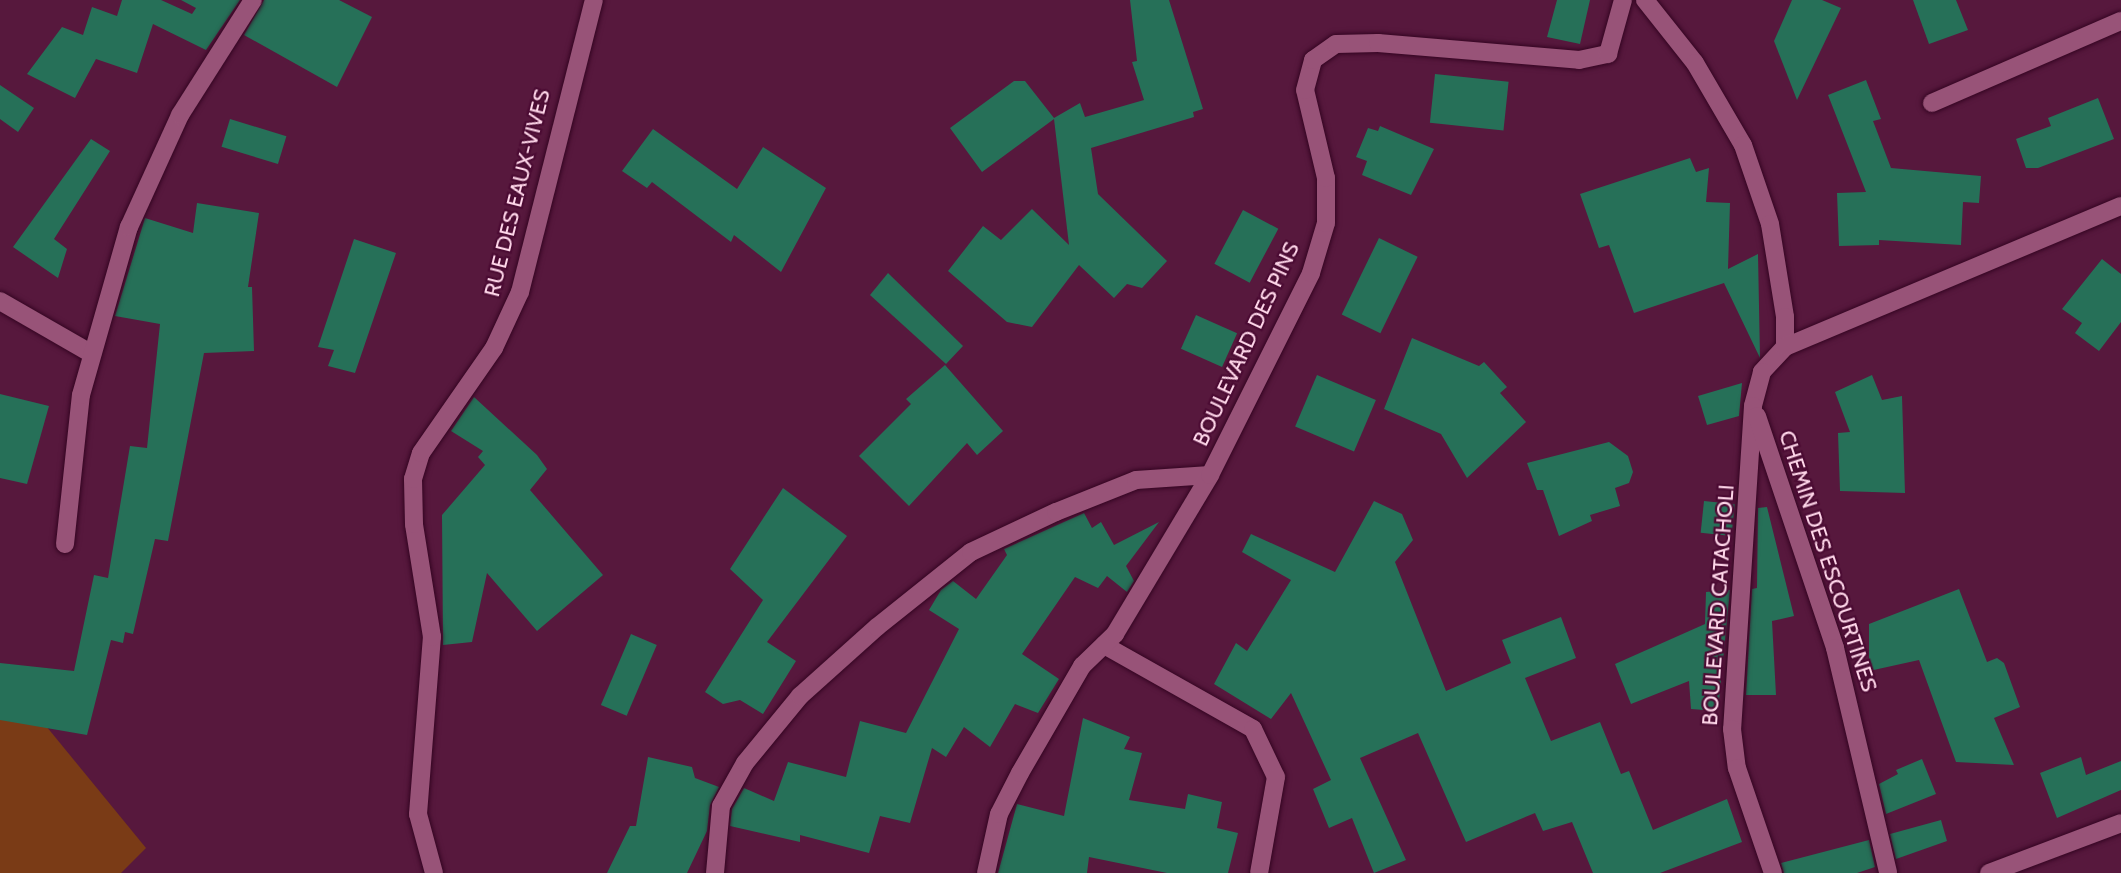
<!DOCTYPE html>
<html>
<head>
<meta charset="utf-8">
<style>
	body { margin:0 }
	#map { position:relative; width:2121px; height:873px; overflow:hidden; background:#57183d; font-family:Cabin,sans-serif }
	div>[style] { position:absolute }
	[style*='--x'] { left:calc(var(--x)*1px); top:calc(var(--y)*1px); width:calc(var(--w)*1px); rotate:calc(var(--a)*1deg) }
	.green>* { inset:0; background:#7a3b16 }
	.building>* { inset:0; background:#267058; transform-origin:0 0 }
	.roads { filter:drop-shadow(0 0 2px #340522) drop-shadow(0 0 2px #340522) }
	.lane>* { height:18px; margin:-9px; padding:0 9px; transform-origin:9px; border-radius:9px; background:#985378 }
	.street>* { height:18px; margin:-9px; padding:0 9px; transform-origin:9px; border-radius:9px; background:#985378 }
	span { translate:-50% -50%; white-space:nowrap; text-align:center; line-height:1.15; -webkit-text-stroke:4.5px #4b0b33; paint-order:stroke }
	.street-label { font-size:22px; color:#fed6e9 }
</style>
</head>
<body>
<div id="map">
	<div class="green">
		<div style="clip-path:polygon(0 681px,10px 682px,146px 848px,121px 873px,0 873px)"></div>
	</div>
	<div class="building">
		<div style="clip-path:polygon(122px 0,161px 0,192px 14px,196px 8px,181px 0,240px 0,206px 50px,153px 24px,137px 73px,96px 59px,75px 98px,27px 74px,62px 27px,83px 35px,92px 7px,117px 16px)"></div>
		<div style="clip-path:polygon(264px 0,339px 0,372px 17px,337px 87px,244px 35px)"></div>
		<div style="clip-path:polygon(1130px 0,1169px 0,1203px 109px,1193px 112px,1194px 117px,1091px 148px,1098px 194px,1167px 261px,1142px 288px,1127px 284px,1114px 298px,1079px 265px,1032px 327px,1007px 322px,948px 271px,983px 226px,1001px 240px,1032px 209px,1069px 245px,1054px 119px,982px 172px,950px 128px,1014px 81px,1025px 81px,1054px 118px,1080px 103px,1085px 117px,1144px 100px,1132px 62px,1137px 61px)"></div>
		<div style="clip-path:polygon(1557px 0,1590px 0,1580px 44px,1547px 37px)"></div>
		<div style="clip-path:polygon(1792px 0,1822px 0,1841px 8px,1797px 100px,1774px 41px)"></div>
		<div style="clip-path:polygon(1913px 0,1956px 0,1968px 30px,1929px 44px)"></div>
		<div style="left:1435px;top:74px;width:74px;height:49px;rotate:6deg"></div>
		<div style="clip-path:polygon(1866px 80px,1881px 119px,1873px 121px,1891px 168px,1981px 176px,1979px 203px,1963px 202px,1961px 245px,1879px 240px,1879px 245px,1839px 246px,1837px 193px,1866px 192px,1828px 95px)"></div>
		<div style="clip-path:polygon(0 85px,34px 108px,18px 132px,0 119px)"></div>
		<div style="clip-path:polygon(2098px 98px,2114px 139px,2038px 168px,2026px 168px,2016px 139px,2051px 126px,2048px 118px)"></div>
		<div style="left:230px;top:119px;width:59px;height:29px;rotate:17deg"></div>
		<div style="clip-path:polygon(1380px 126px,1434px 149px,1411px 195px,1362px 175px,1367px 161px,1356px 157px,1368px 128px,1378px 131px)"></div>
		<div style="clip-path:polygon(653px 129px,737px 189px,763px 147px,826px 188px,781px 272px,734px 235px,731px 242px,652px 182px,647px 188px,622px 171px)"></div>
		<div style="clip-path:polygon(91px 139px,110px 151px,54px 239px,67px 249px,58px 278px,13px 247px)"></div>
		<div style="clip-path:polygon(1690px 158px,1696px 172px,1709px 168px,1706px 202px,1730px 203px,1728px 269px,1758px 254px,1760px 358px,1724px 283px,1634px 313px,1609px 245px,1599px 248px,1580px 194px)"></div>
		<div style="clip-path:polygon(197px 203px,259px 213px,248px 287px,252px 287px,254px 351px,204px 353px,168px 541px,155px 539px,133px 634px,125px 632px,123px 643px,111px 640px,87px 735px,0 720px,0 663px,74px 671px,94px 575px,108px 578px,130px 446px,147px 448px,160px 324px,115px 316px,145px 218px,193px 233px)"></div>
		<div style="left:1243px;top:210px;width:40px;height:61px;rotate:28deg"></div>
		<div style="left:1379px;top:238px;width:43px;height:85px;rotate:26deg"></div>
		<div style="clip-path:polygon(354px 239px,396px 253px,355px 373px,328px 366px,334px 350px,318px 347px)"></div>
		<div style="clip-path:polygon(2102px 259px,2121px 274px,2121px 322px,2099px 351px,2075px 333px,2082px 323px,2062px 309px)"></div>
		<div style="clip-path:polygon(888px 273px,963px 346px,946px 364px,870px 295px)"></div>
		<div style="left:1196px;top:315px;width:45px;height:37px;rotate:24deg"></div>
		<div style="clip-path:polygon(1412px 338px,1479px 366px,1484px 362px,1507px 387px,1500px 393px,1526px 422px,1467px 478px,1441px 434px,1384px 409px)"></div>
		<div style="clip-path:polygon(945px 365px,1003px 431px,977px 455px,967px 443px,909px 506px,859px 456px,911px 404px,906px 399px)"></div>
		<div style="left:1317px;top:375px;width:64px;height:56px;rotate:23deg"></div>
		<div style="clip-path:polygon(1872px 375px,1882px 400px,1902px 396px,1905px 493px,1840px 491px,1838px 433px,1850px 432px,1835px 392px)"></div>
		<div style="clip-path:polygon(1742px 383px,1739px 416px,1707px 425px,1698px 396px)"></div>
		<div style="clip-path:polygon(0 394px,49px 406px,27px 484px,0 478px)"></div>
		<div style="clip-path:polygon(474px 397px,537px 455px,547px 469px,530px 490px,603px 575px,537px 631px,487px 573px,472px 642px,443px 645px,442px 515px,485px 465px,478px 457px,483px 451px,451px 431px)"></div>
		<div style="clip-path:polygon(1609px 442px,1628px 456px,1633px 472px,1629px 483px,1615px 488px,1620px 506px,1590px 515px,1592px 521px,1559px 536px,1543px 490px,1537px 490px,1527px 463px)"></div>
		<div style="clip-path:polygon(783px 488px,847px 536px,767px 642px,796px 661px,763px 714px,740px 700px,723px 704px,705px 692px,763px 600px,730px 569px)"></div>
		<div style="clip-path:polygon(1374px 501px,1402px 514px,1413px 540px,1395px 562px,1446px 691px,1511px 663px,1502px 640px,1561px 617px,1576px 658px,1525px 678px,1551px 741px,1600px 722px,1621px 774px,1629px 771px,1653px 830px,1727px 799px,1742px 842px,1660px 873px,1593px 873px,1572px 822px,1543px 831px,1535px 813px,1466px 842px,1418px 733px,1360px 758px,1406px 860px,1374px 873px,1352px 818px,1329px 828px,1313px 789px,1331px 780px,1291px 693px,1271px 719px,1214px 684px,1236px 643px,1247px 651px,1291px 580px,1242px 552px,1251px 534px,1335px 572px)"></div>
		<div style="left:1704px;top:501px;width:31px;height:32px;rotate:6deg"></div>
		<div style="clip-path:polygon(1767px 507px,1794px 616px,1772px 621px,1776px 695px,1746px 695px,1752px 589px,1757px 588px,1758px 508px)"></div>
		<div style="clip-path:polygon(1084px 513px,1092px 528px,1101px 522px,1114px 545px,1159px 522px,1126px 566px,1134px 581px,1127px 592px,1107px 576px,1098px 588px,1075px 577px,1022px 654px,1059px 679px,1038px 713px,1015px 704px,990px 747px,964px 727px,946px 757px,932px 748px,910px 823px,880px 816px,869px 853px,800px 835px,800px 842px,730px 826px,732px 809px,744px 788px,774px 801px,788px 762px,846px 777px,860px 721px,906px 733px,959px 629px,929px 610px,941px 590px,953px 581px,976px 599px,1007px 555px,1004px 549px)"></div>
		<div style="clip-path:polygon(1959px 589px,1987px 662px,1997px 658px,2004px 663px,2020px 707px,1994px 718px,2014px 765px,1956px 762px,1919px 660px,1869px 671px,1869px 624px)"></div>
		<div style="clip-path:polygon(1730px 590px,1718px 711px,1691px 709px,1689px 681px,1631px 704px,1615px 664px,1705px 624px,1706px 592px)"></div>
		<div style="left:631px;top:634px;width:28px;height:77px;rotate:23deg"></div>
		<div style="clip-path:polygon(1083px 718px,1130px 737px,1124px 749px,1142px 753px,1129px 800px,1185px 809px,1188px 794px,1222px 802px,1217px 828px,1238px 833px,1228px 873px,1167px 873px,1089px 857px,1087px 873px,998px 873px,1017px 804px,1064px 816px)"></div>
		<div style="clip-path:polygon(648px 757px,692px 767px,695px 778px,719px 787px,710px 805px,707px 831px,687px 873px,607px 873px,630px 826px,636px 826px)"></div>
		<div style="clip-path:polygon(2081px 757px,2086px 775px,2121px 761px,2121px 790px,2057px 818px,2040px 773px)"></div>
		<div style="clip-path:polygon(1922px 759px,1936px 794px,1886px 814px,1879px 784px,1898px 774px,1896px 770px)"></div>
		<div style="clip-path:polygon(1941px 820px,1947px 841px,1896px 859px,1890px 834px)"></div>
		<div style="clip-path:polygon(1869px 840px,1875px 867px,1857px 873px,1784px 873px,1781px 863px)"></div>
	</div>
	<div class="roads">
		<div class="lane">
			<div style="--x:1989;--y:873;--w:141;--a:-20.7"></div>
		</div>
		<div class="street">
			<div style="--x:1645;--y:0;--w:80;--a:51.6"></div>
			<div style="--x:1695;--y:63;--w:95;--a:59.7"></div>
			<div style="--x:1743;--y:145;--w:83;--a:71.1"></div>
			<div style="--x:1770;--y:224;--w:94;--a:80.8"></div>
			<div style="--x:1785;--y:317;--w:30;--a:90"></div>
			<div style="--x:1785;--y:347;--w:34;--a:133"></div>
			<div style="--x:1762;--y:372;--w:35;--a:105"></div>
			<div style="--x:1753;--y:406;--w:324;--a:93.7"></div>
			<div style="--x:1732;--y:729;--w:39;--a:83"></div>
			<div style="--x:1737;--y:768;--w:111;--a:71.1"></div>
			<div style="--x:1932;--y:103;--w:206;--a:-23.5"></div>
			<div style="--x:0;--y:301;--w:106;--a:29.9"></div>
			<div style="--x:1785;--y:347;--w:364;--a:-22.8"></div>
			<div style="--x:1757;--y:416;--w:245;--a:71.4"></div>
			<div style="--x:1835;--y:648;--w:231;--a:76.7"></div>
			<div style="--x:65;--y:544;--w:150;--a:-83.9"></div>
			<div style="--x:81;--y:395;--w:175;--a:-74.1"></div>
			<div style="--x:129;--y:227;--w:123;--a:-65.5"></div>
			<div style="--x:180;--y:115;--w:136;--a:-57.6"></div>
			<div style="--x:1104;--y:645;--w:171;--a:29.4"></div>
			<div style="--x:1253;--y:729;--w:53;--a:64.4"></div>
			<div style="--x:1276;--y:777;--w:97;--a:100"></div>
			<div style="--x:434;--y:873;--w:61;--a:-105.2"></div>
			<div style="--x:418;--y:814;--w:178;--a:-85.5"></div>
			<div style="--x:432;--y:637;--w:114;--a:-99.1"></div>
			<div style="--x:414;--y:524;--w:45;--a:-91.3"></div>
			<div style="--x:413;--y:479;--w:27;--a:-73"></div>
			<div style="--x:421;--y:453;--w:128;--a:-55.2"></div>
			<div style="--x:494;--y:348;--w:62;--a:-65.1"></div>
			<div style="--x:520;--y:292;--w:301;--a:-75.8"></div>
			<div style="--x:715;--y:873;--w:67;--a:-84.9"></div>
			<div style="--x:721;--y:806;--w:49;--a:-60.8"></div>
			<div style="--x:745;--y:763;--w:87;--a:-50.6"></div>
			<div style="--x:800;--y:696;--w:103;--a:-41.9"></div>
			<div style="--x:877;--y:627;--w:120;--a:-38.6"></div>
			<div style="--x:971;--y:552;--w:94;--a:-25.2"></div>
			<div style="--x:1056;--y:512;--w:86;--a:-21.8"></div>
			<div style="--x:1136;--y:480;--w:74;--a:-3.9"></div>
			<div style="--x:986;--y:873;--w:60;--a:-77.6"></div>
			<div style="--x:999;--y:814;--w:46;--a:-62.9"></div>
			<div style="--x:1020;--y:773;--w:124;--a:-59.9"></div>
			<div style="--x:1082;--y:666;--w:46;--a:-44.1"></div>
			<div style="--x:1115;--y:634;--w:185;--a:-59.1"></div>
			<div style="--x:1210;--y:475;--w:226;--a:-63.4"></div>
			<div style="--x:1311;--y:273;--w:52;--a:-73.3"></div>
			<div style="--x:1326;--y:223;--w:45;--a:-90"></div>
			<div style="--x:1326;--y:178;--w:90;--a:-103.4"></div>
			<div style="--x:1305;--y:90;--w:31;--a:-75"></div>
			<div style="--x:1313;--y:60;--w:28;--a:-35"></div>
			<div style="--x:1336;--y:44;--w:42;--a:-1.4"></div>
			<div style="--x:1378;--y:43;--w:202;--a:4.8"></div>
			<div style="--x:1579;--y:60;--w:30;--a:-12"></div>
			<div style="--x:1608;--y:54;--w:56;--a:-74.5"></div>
		</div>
	</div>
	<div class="street-label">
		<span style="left:517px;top:193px;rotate:-76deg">RUE DES EAUX-VIVES</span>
		<span style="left:1246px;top:344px;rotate:-65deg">BOULEVARD DES PINS</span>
		<span style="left:1828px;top:561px;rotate:72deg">CHEMIN DES ESCOURTINES</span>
		<span style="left:1718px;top:605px;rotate:-86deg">BOULEVARD CATACHOLI</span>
	</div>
</div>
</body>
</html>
